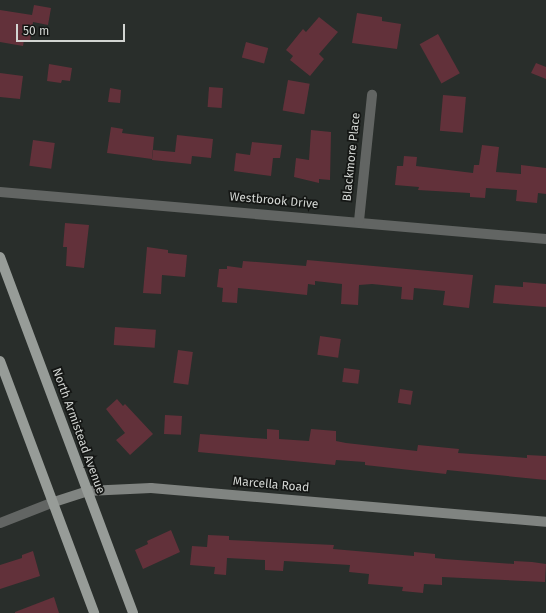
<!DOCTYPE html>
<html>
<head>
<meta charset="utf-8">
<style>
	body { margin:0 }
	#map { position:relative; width:546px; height:613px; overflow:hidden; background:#292e2b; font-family:"Fira Sans",sans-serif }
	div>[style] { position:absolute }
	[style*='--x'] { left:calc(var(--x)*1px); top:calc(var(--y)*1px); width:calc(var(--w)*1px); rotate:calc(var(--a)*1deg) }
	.building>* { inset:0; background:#62313a; transform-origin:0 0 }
	.street>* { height:10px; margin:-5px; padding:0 5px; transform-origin:5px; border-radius:5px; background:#626563 }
	.secondary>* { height:10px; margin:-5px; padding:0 5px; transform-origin:5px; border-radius:5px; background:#808481 }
	.primary>* { height:10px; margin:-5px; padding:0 5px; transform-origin:5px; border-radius:5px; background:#979c98 }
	span { translate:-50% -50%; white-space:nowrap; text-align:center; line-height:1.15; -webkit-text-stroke:3.5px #141614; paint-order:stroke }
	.street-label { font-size:12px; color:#d2d5d2 }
	.scale { position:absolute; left:16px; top:24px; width:109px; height:18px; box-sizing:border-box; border:2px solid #d2d5d2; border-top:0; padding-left:5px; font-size:12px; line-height:14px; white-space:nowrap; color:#d2d5d2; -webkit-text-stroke:3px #141614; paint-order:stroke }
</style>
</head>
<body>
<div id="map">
	<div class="building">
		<div style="clip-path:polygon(34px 5px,51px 8px,48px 25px,33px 22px,30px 41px,24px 40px,23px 46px,0 42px,0 10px,32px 15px)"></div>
		<div style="clip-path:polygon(357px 13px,382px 17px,382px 21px,401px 24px,397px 49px,352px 43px)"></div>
		<div style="clip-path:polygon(319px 17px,338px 32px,319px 54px,324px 59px,310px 76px,290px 60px,293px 56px,286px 50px,303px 29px,306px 32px)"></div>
		<div style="left:438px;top:34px;width:45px;height:21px;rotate:61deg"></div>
		<div style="left:246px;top:42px;width:23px;height:16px;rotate:15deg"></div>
		<div style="clip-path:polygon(536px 63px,546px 67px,546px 79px,531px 73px)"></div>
		<div style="clip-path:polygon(49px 64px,72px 68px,70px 81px,62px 80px,61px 83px,47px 81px)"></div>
		<div style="clip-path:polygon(0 73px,23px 76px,20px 99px,0 97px)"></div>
		<div style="left:288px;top:80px;width:22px;height:31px;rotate:10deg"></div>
		<div style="left:209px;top:87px;width:14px;height:20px;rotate:4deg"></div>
		<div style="clip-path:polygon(110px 88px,121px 90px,120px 103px,108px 102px)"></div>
		<div style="left:443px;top:95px;width:23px;height:36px;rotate:5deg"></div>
		<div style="clip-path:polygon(111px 127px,123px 129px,122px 133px,154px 137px,152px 159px,107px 153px)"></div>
		<div style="clip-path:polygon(311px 130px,331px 132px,330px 180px,319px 179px,319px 183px,294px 177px,296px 158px,309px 160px)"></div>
		<div style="clip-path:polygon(177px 135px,213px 139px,211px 158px,192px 156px,191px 164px,152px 160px,153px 150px,175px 152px)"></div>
		<div style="left:33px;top:140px;width:22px;height:26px;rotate:8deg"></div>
		<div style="clip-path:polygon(252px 142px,282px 145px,280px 158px,273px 158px,271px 176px,234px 171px,236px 153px,250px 155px)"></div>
		<div style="clip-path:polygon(482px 145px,499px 147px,496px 172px,521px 174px,521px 165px,546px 168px,546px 194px,538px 193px,537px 203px,516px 201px,517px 190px,486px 188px,485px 198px,470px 197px,470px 193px,418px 190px,419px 187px,395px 185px,397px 166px,403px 166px,404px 156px,417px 157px,416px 166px,473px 173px,474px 165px,479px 165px)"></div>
		<div style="clip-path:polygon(65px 223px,89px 225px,84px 268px,66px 266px,67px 247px,63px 247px)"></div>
		<div style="clip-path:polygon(147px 247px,168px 250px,168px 253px,187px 255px,185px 277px,162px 275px,161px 294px,143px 293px)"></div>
		<div style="clip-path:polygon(307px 260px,473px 275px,469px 308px,443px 305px,445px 291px,414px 288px,413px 300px,401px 299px,402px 287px,372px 284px,359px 285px,358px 305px,341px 304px,342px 284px,315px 281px,315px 285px,308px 284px,307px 295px,238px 288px,237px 303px,222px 302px,223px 288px,217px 287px,219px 269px,227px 269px,227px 266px,242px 268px,243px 261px,306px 266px)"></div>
		<div style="clip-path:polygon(523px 282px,546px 284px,546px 307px,493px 303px,495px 285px,523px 287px)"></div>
		<div style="left:115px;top:327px;width:41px;height:18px;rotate:4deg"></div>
		<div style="left:320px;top:336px;width:21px;height:19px;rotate:8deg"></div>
		<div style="left:178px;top:350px;width:15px;height:33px;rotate:8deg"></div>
		<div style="left:344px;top:368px;width:16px;height:14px;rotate:7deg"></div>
		<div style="left:400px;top:389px;width:13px;height:14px;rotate:9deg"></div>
		<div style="clip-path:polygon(117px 399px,123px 406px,125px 404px,153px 434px,130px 455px,116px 440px,125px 433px,106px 409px)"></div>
		<div style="left:165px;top:415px;width:17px;height:19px;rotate:3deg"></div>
		<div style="clip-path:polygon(267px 429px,279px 430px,279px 439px,309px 441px,311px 429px,336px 431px,336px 441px,346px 443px,417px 451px,418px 445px,459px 449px,458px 453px,527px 458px,527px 455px,546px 456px,546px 480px,447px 470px,446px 474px,365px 465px,365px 462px,336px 460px,335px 465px,198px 452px,200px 434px,267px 439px)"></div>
		<div style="clip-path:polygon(171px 530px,180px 552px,143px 569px,135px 550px,148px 544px,147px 541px)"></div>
		<div style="clip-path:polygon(208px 535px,229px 536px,229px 540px,334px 545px,333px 549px,414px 556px,414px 552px,435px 554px,435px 558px,444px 559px,514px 564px,514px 561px,532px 562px,546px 564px,545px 582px,442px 577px,442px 585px,424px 584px,423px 593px,402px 591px,403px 587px,368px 584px,369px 574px,349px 572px,350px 565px,284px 561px,283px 571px,265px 570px,265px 560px,227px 558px,226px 575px,214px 574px,215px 567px,190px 565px,192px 546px,207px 547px)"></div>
		<div style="clip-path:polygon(33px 551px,40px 576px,0 589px,0 565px,22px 558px,22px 555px)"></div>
		<div style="clip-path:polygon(54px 597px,59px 613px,15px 613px,15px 612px)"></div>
	</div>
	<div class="street">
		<div style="--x:0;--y:192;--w:548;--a:4.92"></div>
		<div style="--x:359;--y:221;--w:127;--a:-84.1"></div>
		<div style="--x:0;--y:523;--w:58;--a:-21.3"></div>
	</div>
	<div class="secondary">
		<div style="--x:54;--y:502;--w:35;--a:-18"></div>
		<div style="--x:87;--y:491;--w:64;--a:-2.7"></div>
		<div style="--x:151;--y:488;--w:396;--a:4.9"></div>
	</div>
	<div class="primary">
		<div style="--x:0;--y:257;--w:380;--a:69.5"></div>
		<div style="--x:0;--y:361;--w:269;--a:69.5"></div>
	</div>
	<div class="street-label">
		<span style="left:352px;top:157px;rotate:-84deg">Blackmore Place</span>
		<span style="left:274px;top:201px;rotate:5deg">Westbrook Drive</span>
		<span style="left:78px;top:431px;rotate:70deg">North Armistead Avenue</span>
		<span style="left:271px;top:485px;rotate:5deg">Marcella Road</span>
	</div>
	<div class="scale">50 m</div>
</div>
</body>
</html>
